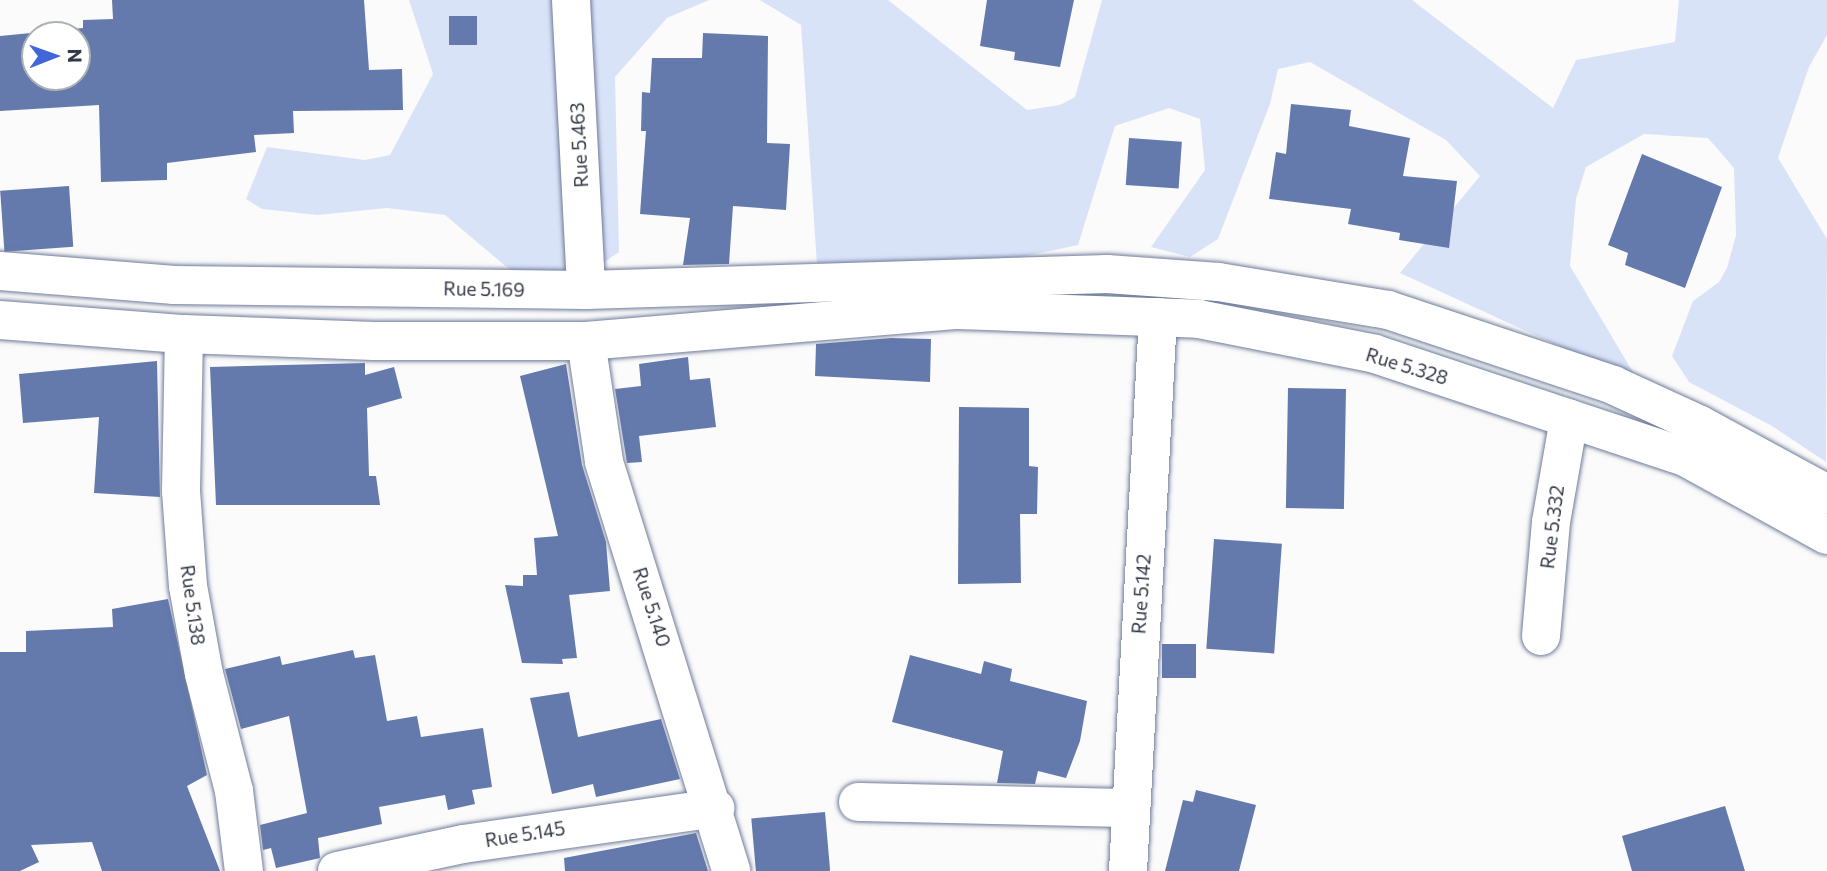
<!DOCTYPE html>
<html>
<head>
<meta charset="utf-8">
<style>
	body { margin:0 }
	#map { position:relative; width:1827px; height:871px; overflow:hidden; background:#fbfbfb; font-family:Commissioner,sans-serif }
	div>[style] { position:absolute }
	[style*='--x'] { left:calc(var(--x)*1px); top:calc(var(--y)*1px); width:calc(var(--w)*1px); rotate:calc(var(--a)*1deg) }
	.green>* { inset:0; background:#d9e3f8 }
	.building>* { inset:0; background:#6479ac; transform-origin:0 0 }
	.roads { filter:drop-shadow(0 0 2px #6f7c9b) drop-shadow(0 0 2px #6f7c9b) }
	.minor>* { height:38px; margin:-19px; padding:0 19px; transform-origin:19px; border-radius:19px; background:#fff }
	.major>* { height:38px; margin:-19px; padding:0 19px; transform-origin:19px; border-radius:19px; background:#fff }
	span { translate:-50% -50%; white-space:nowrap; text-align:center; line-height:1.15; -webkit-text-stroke:7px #fff; paint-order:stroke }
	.street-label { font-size:19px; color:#333946 }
	.north { position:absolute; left:21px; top:21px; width:70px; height:70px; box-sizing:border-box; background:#fff; border:2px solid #adb0b5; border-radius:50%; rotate:89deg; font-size:19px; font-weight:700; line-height:28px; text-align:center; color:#333946 }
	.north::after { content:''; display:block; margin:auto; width:24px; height:32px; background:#4166d8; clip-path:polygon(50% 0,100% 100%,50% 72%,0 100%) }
</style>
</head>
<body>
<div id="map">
	<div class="green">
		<div style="clip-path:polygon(409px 0,709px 0,667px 18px,615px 77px,619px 252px,591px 271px,528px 285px,445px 215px,387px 208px,317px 215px,262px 209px,246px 199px,267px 147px,365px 160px,390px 155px,433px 74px)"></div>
		<div style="clip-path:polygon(760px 0,888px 0,1027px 110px,1060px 105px,1075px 97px,1102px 0,1412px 0,1553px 108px,1576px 60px,1675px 42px,1679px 0,1827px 0,1827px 35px,1809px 67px,1778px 158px,1827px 239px,1826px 462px,1772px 426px,1689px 382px,1672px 356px,1693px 301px,1719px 282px,1727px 268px,1736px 235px,1734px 168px,1708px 138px,1644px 134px,1586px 167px,1576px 199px,1570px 266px,1634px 374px,1602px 366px,1400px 273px,1480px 176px,1446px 140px,1310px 62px,1278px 69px,1270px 104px,1218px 239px,1190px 257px,1151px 247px,1205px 170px,1200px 119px,1169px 108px,1115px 126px,1078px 245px,847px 294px,818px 280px,801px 25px)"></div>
	</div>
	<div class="building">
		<div style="clip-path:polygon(evenodd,112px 0,364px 0,369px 70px,402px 69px,403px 110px,293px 111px,294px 133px,254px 135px,256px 152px,167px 163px,167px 180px,101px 182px,99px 105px,0 111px,0 36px,83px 28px,83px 20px,113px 19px,112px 0,35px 35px,77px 35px,77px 77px,35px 77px,35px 35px)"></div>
		<div style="clip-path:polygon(987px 0,1074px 0,1060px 67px,1014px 60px,1015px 52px,980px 46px)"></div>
		<div style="left:449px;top:16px;width:28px;height:29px"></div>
		<div style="clip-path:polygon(703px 33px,768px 36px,767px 143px,790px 144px,786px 210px,733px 206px,729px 264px,683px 265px,690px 218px,640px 214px,646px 131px,641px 131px,642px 92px,650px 93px,652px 58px,702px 58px)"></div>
		<div style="clip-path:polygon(1291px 104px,1351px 110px,1349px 126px,1410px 138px,1403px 176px,1457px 181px,1449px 248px,1399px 240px,1400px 233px,1348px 224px,1351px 209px,1269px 199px,1276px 152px,1286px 154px)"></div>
		<div style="left:1129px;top:138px;width:53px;height:47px;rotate:4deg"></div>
		<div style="clip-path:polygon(1642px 154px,1722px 187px,1685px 288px,1625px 265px,1628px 253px,1608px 245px)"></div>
		<div style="left:69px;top:186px;width:61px;height:69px;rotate:86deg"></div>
		<div style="clip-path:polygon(891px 338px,931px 339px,930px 382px,815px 376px,816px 344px)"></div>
		<div style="clip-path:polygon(688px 357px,690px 380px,710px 378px,716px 427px,639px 436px,642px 462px,627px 463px,615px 389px,641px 386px,639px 364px)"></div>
		<div style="clip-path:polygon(157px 361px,160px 497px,94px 493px,99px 417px,23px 423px,19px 374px)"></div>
		<div style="clip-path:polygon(365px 363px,365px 375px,394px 367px,402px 398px,367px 408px,369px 476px,376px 476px,380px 505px,216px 505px,210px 367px)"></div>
		<div style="clip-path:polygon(566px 364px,582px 465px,606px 542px,610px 591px,569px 595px,577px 658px,562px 659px,563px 664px,522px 663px,505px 585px,523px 586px,523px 575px,537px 575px,534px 538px,558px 536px,520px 376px)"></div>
		<div style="left:1288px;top:388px;width:58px;height:120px;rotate:1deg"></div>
		<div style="clip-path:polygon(959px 407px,1029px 408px,1029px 466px,1038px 467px,1037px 514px,1020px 514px,1021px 583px,958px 584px)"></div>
		<div style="left:1214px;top:539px;width:68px;height:110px;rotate:4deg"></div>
		<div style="clip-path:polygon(168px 599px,207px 775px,187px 786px,220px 871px,102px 871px,92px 842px,31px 845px,39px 862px,20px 871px,0 871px,0 652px,26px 652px,26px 631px,113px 627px,112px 609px)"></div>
		<div style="left:1162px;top:644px;width:34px;height:34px"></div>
		<div style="clip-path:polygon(353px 650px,355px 658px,375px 655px,387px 721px,417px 716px,421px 737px,483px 728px,492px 787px,472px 790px,475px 804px,448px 810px,445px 795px,379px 807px,382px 824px,318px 838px,320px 858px,276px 868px,271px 848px,263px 850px,260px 825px,307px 813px,289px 716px,241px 729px,225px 669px,280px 656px,282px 665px)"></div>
		<div style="clip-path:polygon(910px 655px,981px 674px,984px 661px,1012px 669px,1010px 681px,1087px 701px,1080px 741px,1066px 778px,1038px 771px,1035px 784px,997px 783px,1003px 751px,892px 722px)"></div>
		<div style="clip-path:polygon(569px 692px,578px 737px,661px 719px,680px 779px,596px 797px,593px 784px,552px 794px,530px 698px)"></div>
		<div style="clip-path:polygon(1196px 790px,1256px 805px,1239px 871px,1165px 871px,1183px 800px,1193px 802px)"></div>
		<div style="clip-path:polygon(1725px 806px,1745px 871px,1632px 871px,1622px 836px)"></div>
		<div style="left:825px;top:812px;width:59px;height:74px;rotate:85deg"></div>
		<div style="clip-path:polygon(696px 833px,708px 871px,565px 871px,564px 858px)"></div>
	</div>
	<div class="roads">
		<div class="minor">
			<div style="--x:571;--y:0;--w:290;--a:87"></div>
			<div style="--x:184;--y:334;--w:157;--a:91.1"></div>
			<div style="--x:181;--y:491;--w:95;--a:85.8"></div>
			<div style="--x:188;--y:586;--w:89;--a:79.7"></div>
			<div style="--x:204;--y:674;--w:121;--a:75.6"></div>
			<div style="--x:234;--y:791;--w:81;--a:82.9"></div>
			<div style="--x:586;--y:341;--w:122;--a:81.5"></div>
			<div style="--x:604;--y:462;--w:428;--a:72.7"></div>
			<div style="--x:1541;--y:636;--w:114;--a:-85"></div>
			<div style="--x:1551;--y:522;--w:105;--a:-80.1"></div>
			<div style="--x:858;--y:802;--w:270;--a:1.3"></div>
			<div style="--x:337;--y:871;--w:129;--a:-12.1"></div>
			<div style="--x:463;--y:844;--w:255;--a:-8.1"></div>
			<div style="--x:1128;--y:871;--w:555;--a:-86.9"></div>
		</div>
		<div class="major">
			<div style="--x:0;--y:271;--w:175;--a:4.6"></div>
			<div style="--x:174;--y:285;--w:412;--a:0.7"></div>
			<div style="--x:586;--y:290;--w:521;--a:-1.76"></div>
			<div style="--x:1107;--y:274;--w:112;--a:4.1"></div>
			<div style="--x:1219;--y:282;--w:171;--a:9.4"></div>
			<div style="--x:1388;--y:310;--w:237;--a:18.4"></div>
			<div style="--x:1613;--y:385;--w:96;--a:24.7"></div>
			<div style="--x:1700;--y:425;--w:145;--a:28.5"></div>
			<div style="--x:0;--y:320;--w:185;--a:4.4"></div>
			<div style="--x:184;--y:334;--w:190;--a:2.1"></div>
			<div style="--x:374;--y:341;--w:212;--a:0"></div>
			<div style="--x:586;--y:341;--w:373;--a:-4.8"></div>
			<div style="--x:958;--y:310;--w:241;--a:2.1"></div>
			<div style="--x:1199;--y:319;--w:179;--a:11.2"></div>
			<div style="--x:1375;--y:354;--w:329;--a:18.4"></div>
			<div style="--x:1687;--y:458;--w:160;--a:28.8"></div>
		</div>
	</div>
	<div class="street-label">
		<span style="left:579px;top:145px;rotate:-93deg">Rue 5.463</span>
		<span style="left:484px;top:289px;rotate:1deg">Rue 5.169</span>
		<span style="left:1407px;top:366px;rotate:17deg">Rue 5.328</span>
		<span style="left:1552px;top:527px;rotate:-83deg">Rue 5.332</span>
		<span style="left:1141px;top:594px;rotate:-86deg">Rue 5.142</span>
		<span style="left:193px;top:605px;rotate:82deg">Rue 5.138</span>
		<span style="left:652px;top:607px;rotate:72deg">Rue 5.140</span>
		<span style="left:525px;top:834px;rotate:-9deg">Rue 5.145</span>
	</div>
	<div class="north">N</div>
</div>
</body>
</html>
